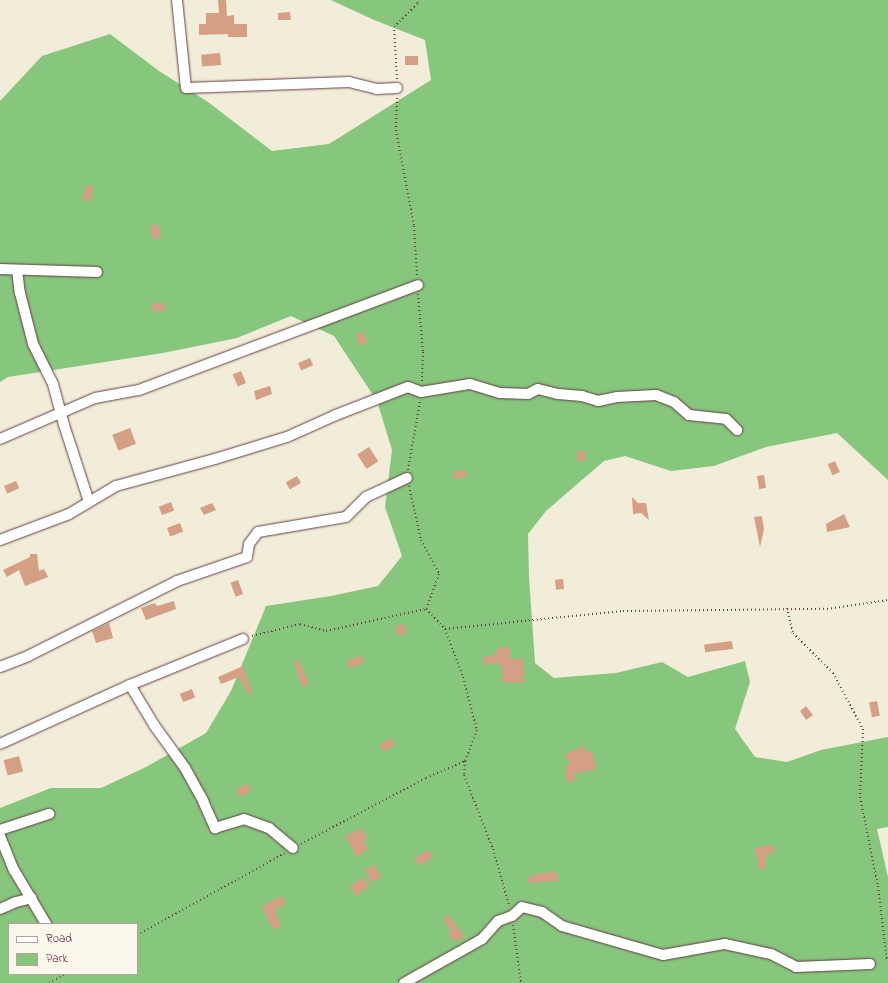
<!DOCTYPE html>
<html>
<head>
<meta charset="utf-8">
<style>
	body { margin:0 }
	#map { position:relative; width:888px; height:983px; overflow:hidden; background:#f2edd8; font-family:"Indie Flower",sans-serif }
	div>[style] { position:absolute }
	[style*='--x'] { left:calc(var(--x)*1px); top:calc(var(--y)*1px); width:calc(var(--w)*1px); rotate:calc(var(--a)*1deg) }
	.green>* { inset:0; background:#87c67d }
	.building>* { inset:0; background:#d49f84; transform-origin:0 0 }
	.path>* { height:2px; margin-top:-1px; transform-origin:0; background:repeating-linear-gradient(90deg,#633e45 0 1px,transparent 0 4px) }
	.roads { filter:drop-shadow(0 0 1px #633e45) drop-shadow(0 0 1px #633e45) }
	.street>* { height:10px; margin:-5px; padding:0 5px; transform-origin:5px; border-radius:5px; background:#fff }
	span { translate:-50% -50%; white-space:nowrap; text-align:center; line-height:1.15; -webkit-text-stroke:4px #fbf7ec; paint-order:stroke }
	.legend { position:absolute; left:8px; top:923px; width:130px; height:52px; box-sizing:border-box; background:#fbf7ec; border:1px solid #b4a19f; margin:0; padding:5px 7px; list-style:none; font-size:12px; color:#4a1f2b }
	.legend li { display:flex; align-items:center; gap:8px; height:20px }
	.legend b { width:20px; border:1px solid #b4a19f }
</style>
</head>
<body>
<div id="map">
	<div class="green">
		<div style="clip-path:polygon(evenodd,331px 0,888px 0,888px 480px,837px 433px,766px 447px,714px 466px,671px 471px,625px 456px,604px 461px,546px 511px,528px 534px,529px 577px,535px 663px,554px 678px,616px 673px,662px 662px,688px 677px,745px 661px,750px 682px,735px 729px,755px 757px,787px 762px,821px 750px,888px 737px,888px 827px,877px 829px,888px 877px,888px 983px,0 983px,0 808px,51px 788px,101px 788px,146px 767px,206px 733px,231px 691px,266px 606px,331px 596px,378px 586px,402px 556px,385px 507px,392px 450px,377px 401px,334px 336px,291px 316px,237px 338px,163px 353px,8px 377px,0 382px,0 101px,42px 56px,110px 34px,159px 71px,208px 102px,272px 151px,329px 144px,431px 80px,425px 40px,374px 20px,331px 0,9px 924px,137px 924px,137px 974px,9px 974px,9px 924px)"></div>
	</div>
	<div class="building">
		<div style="clip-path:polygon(218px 0,226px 0,227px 16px,234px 15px,234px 24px,247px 24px,247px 37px,228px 37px,228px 34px,199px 35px,199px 24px,206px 24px,206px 13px,219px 13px)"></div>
		<div style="clip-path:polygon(290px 12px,291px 20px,278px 20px,278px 13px)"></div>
		<div style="left:220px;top:53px;width:12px;height:19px;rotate:85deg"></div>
		<div style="left:418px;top:56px;width:9px;height:13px;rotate:90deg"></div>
		<div style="left:86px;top:185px;width:8px;height:15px;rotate:14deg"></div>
		<div style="left:158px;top:224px;width:14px;height:8px;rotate:78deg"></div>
		<div style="left:152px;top:303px;width:13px;height:8px"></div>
		<div style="left:363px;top:332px;width:11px;height:8px;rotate:68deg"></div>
		<div style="left:310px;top:358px;width:8px;height:13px;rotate:67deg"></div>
		<div style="left:241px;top:371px;width:13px;height:9px;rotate:67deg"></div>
		<div style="clip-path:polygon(270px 386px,272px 394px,256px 400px,254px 391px)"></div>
		<div style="left:130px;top:428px;width:17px;height:19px;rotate:69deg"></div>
		<div style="left:369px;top:447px;width:17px;height:14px;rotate:57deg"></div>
		<div style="clip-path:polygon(584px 450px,586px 459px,578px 462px,576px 453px)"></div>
		<div style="left:835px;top:461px;width:12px;height:8px;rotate:66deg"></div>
		<div style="left:466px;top:470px;width:7px;height:13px;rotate:82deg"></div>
		<div style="left:764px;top:475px;width:13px;height:7px;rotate:81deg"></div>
		<div style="left:297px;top:476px;width:8px;height:13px;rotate:60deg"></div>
		<div style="left:16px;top:481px;width:8px;height:13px;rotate:67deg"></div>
		<div style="clip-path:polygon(632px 497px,638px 503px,646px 503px,649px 520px,641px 513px,633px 514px)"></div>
		<div style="left:171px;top:502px;width:9px;height:13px;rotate:69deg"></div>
		<div style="clip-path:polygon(212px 503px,216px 510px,204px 515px,200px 508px)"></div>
		<div style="clip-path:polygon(844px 514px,850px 527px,827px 532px,826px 524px)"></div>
		<div style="clip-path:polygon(762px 516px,764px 529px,760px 547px,754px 517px)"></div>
		<div style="left:180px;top:523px;width:9px;height:14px;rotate:69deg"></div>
		<div style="clip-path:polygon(30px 554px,37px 554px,39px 571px,44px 569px,48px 577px,25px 586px,19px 570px,7px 577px,3px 570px,30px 557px)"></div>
		<div style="left:563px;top:579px;width:10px;height:8px;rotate:84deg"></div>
		<div style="left:238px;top:580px;width:15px;height:8px;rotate:70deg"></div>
		<div style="clip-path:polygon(174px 601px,176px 609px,146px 620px,141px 608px,155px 603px,157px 606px)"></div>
		<div style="clip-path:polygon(109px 623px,113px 638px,96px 643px,92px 631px)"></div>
		<div style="clip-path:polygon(404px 624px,406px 633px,398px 636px,395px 626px)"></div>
		<div style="left:732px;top:641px;width:8px;height:28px;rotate:83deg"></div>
		<div style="clip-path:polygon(509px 647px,511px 660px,523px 658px,524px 682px,503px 683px,502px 665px,499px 666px,498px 662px,485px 665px,483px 657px,497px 654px,497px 648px)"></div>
		<div style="left:361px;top:655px;width:8px;height:16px;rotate:67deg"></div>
		<div style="clip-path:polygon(299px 660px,309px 684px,302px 687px,294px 662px)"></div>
		<div style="clip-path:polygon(243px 666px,252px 692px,248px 694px,239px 677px,221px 684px,218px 677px)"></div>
		<div style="left:192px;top:689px;width:9px;height:13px;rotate:69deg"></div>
		<div style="left:877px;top:701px;width:15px;height:8px;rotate:79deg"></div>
		<div style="clip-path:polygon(806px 706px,813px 715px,806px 720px,800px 711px)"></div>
		<div style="left:391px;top:738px;width:8px;height:13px;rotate:60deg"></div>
		<div style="clip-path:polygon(585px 745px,586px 752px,592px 751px,596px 769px,574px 774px,575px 781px,567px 782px,565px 766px,570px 765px,565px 754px)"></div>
		<div style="left:19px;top:756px;width:16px;height:16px;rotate:75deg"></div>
		<div style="left:248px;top:784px;width:8px;height:13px;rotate:67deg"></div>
		<div style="clip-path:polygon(361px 828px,367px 838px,363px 840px,368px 849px,362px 853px,358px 858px,345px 836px)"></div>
		<div style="clip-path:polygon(774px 845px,775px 853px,766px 854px,766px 868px,758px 869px,758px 860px,754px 848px)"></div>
		<div style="left:429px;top:850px;width:9px;height:16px;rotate:63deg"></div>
		<div style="left:375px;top:865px;width:14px;height:11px;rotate:65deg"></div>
		<div style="clip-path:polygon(554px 871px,554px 873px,557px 873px,558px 881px,545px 882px,545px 881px,529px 884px,527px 877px)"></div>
		<div style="left:362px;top:877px;width:11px;height:16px;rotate:49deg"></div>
		<div style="clip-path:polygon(282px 896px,286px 904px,274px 910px,281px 926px,273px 929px,262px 906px)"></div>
		<div style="clip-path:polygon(449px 915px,464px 937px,458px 941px,457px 939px,453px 941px,448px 934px,452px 932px,443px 919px)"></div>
	</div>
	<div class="path">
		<div style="--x:397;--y:79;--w:52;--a:-93.3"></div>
		<div style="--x:394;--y:27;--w:34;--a:-45"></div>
		<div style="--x:418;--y:3;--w:3;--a:-108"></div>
		<div style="--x:397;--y:98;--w:32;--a:92"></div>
		<div style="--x:396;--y:130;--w:98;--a:79.4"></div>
		<div style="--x:414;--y:226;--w:49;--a:86.5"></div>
		<div style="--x:418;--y:294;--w:58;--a:85.1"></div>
		<div style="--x:423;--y:352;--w:31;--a:92"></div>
		<div style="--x:408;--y:470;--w:70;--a:-80.1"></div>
		<div style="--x:409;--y:486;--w:55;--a:77.5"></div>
		<div style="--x:421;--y:540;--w:38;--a:62"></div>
		<div style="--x:439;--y:574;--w:37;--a:110"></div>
		<div style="--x:787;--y:608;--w:26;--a:77"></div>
		<div style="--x:793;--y:633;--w:57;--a:45"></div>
		<div style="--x:833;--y:673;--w:64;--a:61.8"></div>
		<div style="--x:863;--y:729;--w:68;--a:92.5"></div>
		<div style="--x:860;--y:797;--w:91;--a:78.6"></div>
		<div style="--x:878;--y:886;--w:76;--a:83.2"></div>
		<div style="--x:445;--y:629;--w:51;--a:69.4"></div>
		<div style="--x:463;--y:677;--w:55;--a:75.2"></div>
		<div style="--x:477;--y:730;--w:33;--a:111"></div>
		<div style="--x:465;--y:761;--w:14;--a:94"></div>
		<div style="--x:464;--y:775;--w:79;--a:68.6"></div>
		<div style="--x:493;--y:849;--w:58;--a:74.1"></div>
		<div style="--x:252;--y:636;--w:49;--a:-14"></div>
		<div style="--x:300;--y:624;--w:27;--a:15"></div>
		<div style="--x:326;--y:631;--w:102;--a:-12.4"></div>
		<div style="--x:426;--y:609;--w:28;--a:46"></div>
		<div style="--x:445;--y:629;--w:179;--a:-5.8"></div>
		<div style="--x:623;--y:611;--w:204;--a:-0.6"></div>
		<div style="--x:827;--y:609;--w:62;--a:-8.4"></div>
		<div style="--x:301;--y:844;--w:141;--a:-27.8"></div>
		<div style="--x:426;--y:778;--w:43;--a:-23.6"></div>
		<div style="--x:513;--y:925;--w:59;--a:82.1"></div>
		<div style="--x:137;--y:935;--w:169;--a:-29"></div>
		<div style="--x:49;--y:983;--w:18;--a:-29"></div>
	</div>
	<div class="roads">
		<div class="street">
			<div style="--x:177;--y:0;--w:88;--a:84.2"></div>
			<div style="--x:186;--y:88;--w:163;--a:-2.1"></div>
			<div style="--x:349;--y:82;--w:29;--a:14"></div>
			<div style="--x:377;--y:89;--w:20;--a:-3"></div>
			<div style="--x:0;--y:269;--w:97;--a:1.8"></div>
			<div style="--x:17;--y:270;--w:23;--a:83"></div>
			<div style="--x:20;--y:293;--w:53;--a:75.7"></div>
			<div style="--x:33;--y:344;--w:45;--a:63.4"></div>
			<div style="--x:53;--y:384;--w:42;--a:75"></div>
			<div style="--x:64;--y:425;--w:81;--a:72"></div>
			<div style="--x:0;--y:439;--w:103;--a:-23.3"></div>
			<div style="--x:95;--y:398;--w:45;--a:-10.3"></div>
			<div style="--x:139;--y:390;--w:298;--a:-20.6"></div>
			<div style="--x:0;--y:540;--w:74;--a:-20.6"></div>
			<div style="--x:69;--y:514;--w:55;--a:-30.8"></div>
			<div style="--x:116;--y:486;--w:103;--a:-15.3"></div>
			<div style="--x:215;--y:459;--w:75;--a:-17"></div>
			<div style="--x:287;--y:437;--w:54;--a:-24.2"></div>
			<div style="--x:336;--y:415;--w:77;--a:-21.3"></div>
			<div style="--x:408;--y:387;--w:14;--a:21"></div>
			<div style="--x:421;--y:392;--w:50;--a:-9.3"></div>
			<div style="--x:470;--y:384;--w:31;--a:17"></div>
			<div style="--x:500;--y:393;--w:28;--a:2"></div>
			<div style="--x:528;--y:394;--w:11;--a:-27"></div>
			<div style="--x:538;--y:389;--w:21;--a:14"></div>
			<div style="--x:558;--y:394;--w:24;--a:5"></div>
			<div style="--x:582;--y:396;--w:17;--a:17"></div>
			<div style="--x:598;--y:401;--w:19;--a:-12"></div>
			<div style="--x:617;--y:397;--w:39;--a:-3"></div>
			<div style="--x:656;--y:395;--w:19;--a:21"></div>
			<div style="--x:674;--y:402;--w:20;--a:41"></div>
			<div style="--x:689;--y:415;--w:37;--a:6"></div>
			<div style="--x:726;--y:419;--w:16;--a:45"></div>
			<div style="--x:0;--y:667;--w:30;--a:-21"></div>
			<div style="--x:28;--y:656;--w:167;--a:-26.7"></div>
			<div style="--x:177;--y:581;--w:74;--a:-18.9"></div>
			<div style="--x:247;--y:557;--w:13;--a:-81"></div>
			<div style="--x:249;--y:544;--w:15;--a:-53"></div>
			<div style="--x:258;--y:532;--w:89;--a:-9.7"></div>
			<div style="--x:346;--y:517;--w:28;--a:-45"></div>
			<div style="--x:366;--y:497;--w:45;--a:-24.9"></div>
			<div style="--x:130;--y:685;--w:47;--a:59"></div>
			<div style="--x:154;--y:725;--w:53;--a:54.2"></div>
			<div style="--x:185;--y:768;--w:38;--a:61"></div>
			<div style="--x:203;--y:801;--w:30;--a:66"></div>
			<div style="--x:215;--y:828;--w:30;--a:-17"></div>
			<div style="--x:244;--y:819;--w:27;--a:20"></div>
			<div style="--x:269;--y:828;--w:31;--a:40"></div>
			<div style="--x:0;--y:744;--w:143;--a:-24.4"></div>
			<div style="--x:130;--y:685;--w:122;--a:-22.2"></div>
			<div style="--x:0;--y:830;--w:52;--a:-18.1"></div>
			<div style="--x:0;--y:836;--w:37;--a:68"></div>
			<div style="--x:14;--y:870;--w:63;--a:59.3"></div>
			<div style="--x:0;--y:909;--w:17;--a:-24"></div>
			<div style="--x:16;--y:902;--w:16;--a:-14"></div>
			<div style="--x:404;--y:983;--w:90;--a:-29.4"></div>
			<div style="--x:482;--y:939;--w:24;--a:-48"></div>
			<div style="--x:498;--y:921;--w:15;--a:-20"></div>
			<div style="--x:512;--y:916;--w:13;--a:-42"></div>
			<div style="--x:522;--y:907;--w:21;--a:14"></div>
			<div style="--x:542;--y:912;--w:24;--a:35"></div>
			<div style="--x:562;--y:926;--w:105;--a:16"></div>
			<div style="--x:663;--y:955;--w:63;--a:-10.1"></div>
			<div style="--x:725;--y:944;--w:47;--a:12.3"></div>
			<div style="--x:771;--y:954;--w:28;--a:27"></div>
			<div style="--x:796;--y:967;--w:74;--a:-2.3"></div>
		</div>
	</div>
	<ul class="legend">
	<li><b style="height:5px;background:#fff"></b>Road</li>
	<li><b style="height:11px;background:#87c67d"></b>Park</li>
	</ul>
</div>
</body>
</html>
